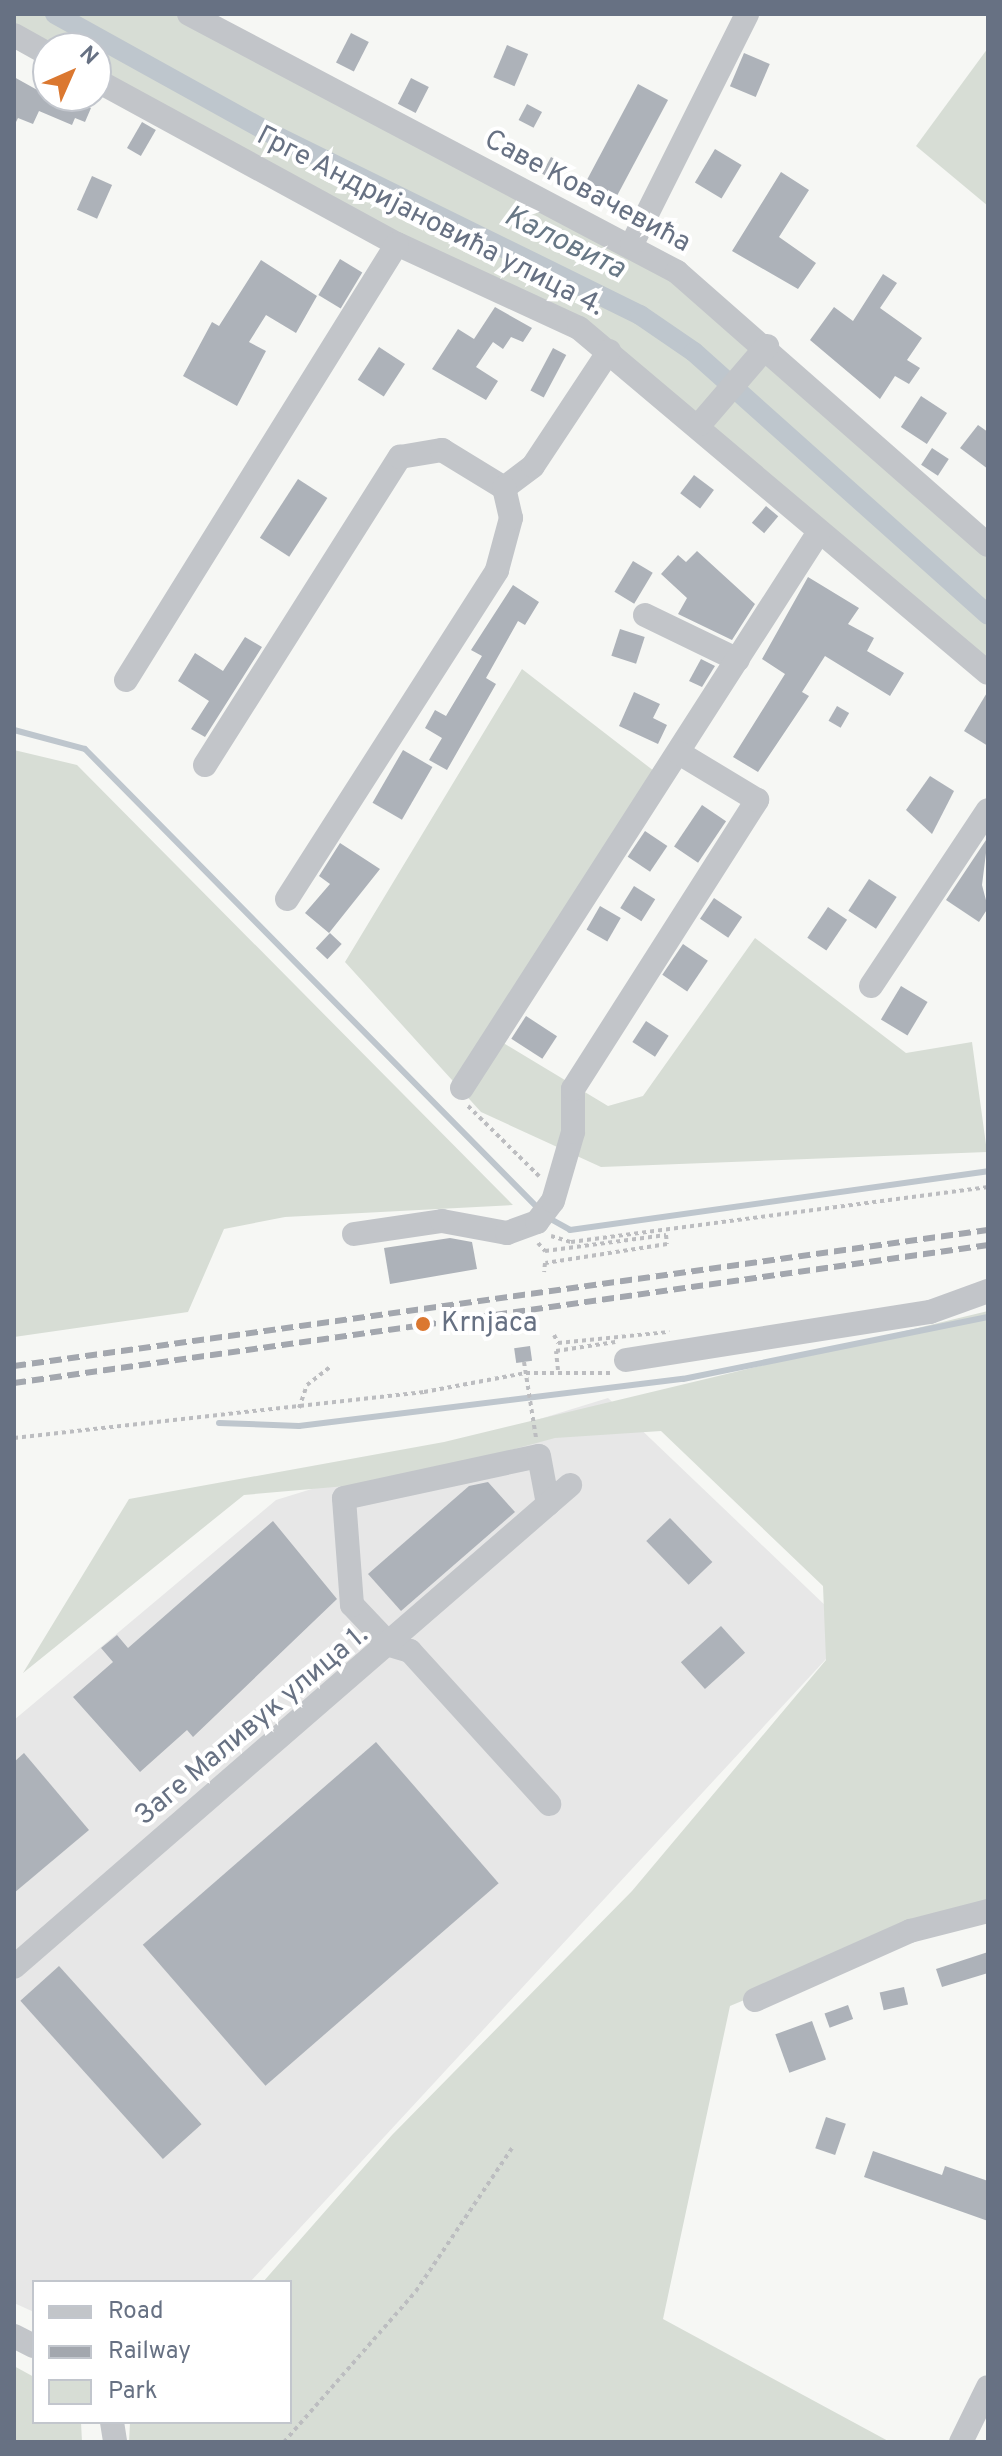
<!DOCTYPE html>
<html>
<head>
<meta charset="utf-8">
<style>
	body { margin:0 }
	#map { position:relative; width:1002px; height:2456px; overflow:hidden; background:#f6f7f4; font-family:Overpass,sans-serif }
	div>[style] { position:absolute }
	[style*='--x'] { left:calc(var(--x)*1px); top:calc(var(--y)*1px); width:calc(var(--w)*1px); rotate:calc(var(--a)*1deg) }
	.built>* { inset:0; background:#e7e7e7 }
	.green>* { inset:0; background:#d7ddd5 }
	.stream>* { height:6px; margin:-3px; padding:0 3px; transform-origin:3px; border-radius:3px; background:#bec6cd }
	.canal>* { height:20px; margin:-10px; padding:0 10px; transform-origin:10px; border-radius:10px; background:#bec6cd }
	.building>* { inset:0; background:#adb2b9; transform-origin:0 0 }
	.path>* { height:4px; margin-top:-2px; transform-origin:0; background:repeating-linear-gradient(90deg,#bcbdc0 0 4px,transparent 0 8px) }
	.minor>* { height:24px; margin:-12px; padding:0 12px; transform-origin:12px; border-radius:12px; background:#c2c5c9 }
	.rail>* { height:6px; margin-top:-3px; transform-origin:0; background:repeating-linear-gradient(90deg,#a3a7ae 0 12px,transparent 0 18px) }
	.dots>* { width:22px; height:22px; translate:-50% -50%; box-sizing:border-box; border:4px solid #fff; border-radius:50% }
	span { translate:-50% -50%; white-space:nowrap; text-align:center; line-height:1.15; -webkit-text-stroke:8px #fff; paint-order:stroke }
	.street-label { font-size:28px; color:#677183 }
	.poi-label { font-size:28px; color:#677183 }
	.left { translate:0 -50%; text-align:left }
	.water-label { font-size:30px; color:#687886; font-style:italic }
	.frame { position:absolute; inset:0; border:16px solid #677183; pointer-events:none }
	.legend { position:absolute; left:32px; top:2280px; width:260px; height:144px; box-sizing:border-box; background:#fff; border:2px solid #c2c6cd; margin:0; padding:10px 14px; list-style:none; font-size:24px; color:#677183 }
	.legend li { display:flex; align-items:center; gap:16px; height:40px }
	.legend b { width:40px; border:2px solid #c2c6cd }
	.north { position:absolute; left:32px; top:32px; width:80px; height:80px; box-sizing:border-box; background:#fff; border:2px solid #c2c6cd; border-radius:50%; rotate:45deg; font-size:22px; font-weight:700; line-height:32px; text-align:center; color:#677183 }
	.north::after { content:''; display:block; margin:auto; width:28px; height:36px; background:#db7830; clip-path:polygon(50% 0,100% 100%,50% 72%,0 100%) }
</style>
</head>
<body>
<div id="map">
	<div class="built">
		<div style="clip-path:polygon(608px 1398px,852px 1631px,250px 2282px,34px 2282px,34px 2312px,14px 2303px,14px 1720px,276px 1500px)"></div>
	</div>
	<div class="green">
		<div style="clip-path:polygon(14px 14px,191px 14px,632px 244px,988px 557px,988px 673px,609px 351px,96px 80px,96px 48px,48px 48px,14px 36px)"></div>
		<div style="clip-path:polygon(988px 48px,988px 206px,916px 146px)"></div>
		<div style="clip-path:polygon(522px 669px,663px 778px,495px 1038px,608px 1106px,643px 1096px,755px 938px,906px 1053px,972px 1042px,987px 1152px,601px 1167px,481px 1112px,345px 962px)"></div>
		<div style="clip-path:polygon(14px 750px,77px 765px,513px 1205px,285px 1217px,224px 1229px,188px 1312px,14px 1337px)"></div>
		<div style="clip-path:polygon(988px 1311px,988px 1913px,910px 1931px,730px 2006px,663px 2319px,890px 2442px,129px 2442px,130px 2422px,290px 2422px,290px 2282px,263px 2282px,392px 2135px,632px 1891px,826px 1660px,823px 1586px,661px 1431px,555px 1438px,392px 1482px,244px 1495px,23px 1673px,129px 1499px,444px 1442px)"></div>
		<div style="clip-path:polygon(14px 2366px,34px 2377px,34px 2422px,81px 2422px,82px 2442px,14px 2442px)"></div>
	</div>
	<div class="stream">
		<div style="--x:14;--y:730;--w:73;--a:15"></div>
		<div style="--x:85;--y:749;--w:646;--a:45.38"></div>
		<div style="--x:547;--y:1217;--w:26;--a:29"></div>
		<div style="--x:570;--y:1230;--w:422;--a:-8"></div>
		<div style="--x:219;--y:1423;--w:80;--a:2.1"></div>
		<div style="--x:299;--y:1426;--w:387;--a:-7"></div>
		<div style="--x:683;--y:1379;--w:311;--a:-11.5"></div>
	</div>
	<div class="canal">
		<div style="--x:55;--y:14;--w:241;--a:29"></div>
		<div style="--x:266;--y:131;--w:417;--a:26.2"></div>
		<div style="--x:640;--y:315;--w:65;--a:34.4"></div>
		<div style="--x:694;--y:352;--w:394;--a:41.8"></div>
	</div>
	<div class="building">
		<div style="left:351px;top:33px;width:20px;height:33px;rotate:27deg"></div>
		<div style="left:507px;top:45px;width:23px;height:35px;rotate:23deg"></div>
		<div style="left:744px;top:53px;width:28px;height:36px;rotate:23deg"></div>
		<div style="clip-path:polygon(14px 77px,66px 106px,69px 98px,91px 108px,85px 122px,75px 118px,72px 125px,39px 111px,33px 124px,18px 118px,14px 126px)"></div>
		<div style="left:411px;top:78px;width:20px;height:29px;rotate:27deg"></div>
		<div style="left:638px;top:84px;width:34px;height:110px;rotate:28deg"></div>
		<div style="left:527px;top:104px;width:17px;height:18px;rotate:28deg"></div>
		<div style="left:142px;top:122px;width:16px;height:30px;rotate:30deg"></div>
		<div style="left:715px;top:149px;width:31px;height:39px;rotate:31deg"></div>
		<div style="left:551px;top:157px;width:15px;height:19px;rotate:28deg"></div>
		<div style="clip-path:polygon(781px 172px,809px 190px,779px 237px,816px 263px,798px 289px,732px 251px)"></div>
		<div style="left:92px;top:176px;width:22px;height:37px;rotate:24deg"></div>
		<div style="left:340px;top:259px;width:26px;height:42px;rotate:31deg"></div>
		<div style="clip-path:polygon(261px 260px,317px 296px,296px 333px,266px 315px,249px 342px,266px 351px,237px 406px,183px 376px,212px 322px,219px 326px)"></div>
		<div style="clip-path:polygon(883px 274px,897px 283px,880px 308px,922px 338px,907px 360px,920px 368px,909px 384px,895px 376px,880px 399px,810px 340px,834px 307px,853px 321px)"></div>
		<div style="clip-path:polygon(495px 307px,532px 328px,523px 342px,511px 337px,503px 349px,493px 342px,476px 367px,498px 381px,486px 400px,432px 369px,458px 329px,474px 339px)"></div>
		<div style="left:379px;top:347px;width:31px;height:39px;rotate:33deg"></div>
		<div style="left:553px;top:348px;width:15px;height:48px;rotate:28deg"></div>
		<div style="left:921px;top:396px;width:31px;height:37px;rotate:33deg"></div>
		<div style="clip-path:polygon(978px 425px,988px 432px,988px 469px,960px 448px)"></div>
		<div style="left:932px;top:448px;width:20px;height:20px;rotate:33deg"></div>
		<div style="left:694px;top:475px;width:25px;height:23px;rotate:37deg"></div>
		<div style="left:298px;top:479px;width:35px;height:70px;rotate:33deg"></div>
		<div style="left:766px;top:506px;width:16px;height:22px;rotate:40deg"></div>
		<div style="clip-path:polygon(697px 551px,755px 604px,732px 640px,678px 614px,687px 598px,661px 574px,678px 555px,686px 562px)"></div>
		<div style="left:633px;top:561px;width:23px;height:36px;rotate:31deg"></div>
		<div style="clip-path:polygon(808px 577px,859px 608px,848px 624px,874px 638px,867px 651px,904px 673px,890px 696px,825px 656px,802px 692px,809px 696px,758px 772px,733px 757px,785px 674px,762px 659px)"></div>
		<div style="clip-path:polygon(513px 585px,539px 602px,525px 625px,518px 621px,486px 678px,496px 684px,447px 770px,429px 760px,442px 738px,425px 728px,435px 710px,446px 716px,482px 656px,471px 650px)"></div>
		<div style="left:620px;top:629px;width:26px;height:28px;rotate:18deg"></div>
		<div style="clip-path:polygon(245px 637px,262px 647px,205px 737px,191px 729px,209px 701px,178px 681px,195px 653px,223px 671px)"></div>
		<div style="clip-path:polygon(701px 659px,715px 666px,702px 687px,689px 681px)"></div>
		<div style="clip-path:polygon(988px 691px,988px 746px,964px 731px)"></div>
		<div style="clip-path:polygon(634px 692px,660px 704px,653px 718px,667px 725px,658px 744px,619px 726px)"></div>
		<div style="left:837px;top:706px;width:14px;height:17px;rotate:30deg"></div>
		<div style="left:403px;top:750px;width:34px;height:61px;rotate:30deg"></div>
		<div style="clip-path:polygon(930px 776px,954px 791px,932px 834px,906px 810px)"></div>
		<div style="left:702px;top:805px;width:29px;height:50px;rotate:34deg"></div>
		<div style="left:645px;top:831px;width:27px;height:31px;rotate:34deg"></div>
		<div style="clip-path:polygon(988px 837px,982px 885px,988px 908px,979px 922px,946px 900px)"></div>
		<div style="clip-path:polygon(340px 843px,380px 869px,329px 933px,305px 913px,330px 884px,319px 876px)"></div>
		<div style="left:869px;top:879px;width:33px;height:38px;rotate:33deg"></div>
		<div style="left:634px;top:886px;width:25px;height:26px;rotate:32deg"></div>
		<div style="left:714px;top:898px;width:34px;height:25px;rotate:34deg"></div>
		<div style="left:600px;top:906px;width:24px;height:27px;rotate:30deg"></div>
		<div style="left:828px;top:907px;width:23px;height:37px;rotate:34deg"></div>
		<div style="left:330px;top:933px;width:16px;height:21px;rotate:43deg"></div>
		<div style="left:683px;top:944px;width:30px;height:37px;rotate:34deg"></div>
		<div style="left:901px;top:986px;width:31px;height:39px;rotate:31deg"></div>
		<div style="left:526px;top:1016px;width:37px;height:27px;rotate:33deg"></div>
		<div style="left:646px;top:1021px;width:27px;height:25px;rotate:33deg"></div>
		<div style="clip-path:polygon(450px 1238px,472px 1242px,477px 1269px,390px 1284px,384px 1248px)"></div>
		<div style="left:530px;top:1346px;width:15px;height:16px;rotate:82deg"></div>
		<div style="clip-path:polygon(488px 1482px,515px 1512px,401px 1611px,368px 1574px,469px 1486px)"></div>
		<div style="left:670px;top:1518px;width:61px;height:33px;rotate:46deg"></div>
		<div style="clip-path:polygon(273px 1521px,337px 1599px,193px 1737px,187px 1730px,140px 1772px,73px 1697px,113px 1662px,101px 1648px,117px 1635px,128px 1648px)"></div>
		<div style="left:721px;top:1626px;width:36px;height:54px;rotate:48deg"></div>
		<div style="left:376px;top:1742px;width:187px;height:309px;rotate:49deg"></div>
		<div style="clip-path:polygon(24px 1753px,89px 1830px,14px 1893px,14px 1762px)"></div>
		<div style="clip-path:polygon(988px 1952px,988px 1973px,942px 1987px,936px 1969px)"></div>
		<div style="left:59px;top:1966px;width:213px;height:52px;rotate:48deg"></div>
		<div style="left:904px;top:1987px;width:18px;height:25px;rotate:77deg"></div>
		<div style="left:848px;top:2005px;width:15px;height:25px;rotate:70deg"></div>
		<div style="left:812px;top:2021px;width:41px;height:39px;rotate:70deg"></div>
		<div style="left:826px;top:2117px;width:21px;height:33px;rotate:19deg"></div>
		<div style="clip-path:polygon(873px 2151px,942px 2175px,945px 2166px,988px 2181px,988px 2221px,864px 2177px)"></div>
	</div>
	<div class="path">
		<div style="--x:468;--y:1106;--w:100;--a:44.6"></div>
		<div style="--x:551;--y:1236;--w:21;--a:17"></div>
		<div style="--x:571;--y:1242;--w:421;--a:-7.5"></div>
		<div style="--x:538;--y:1243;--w:11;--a:49"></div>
		<div style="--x:545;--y:1251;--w:122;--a:-7.5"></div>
		<div style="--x:666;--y:1235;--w:9;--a:84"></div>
		<div style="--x:667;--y:1244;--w:123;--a:171.1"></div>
		<div style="--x:545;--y:1263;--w:9;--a:96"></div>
		<div style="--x:554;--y:1335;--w:9;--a:63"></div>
		<div style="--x:558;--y:1343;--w:112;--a:-5.7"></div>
		<div style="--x:524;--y:1362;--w:77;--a:81"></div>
		<div style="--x:558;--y:1370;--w:19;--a:-96"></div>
		<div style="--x:556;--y:1351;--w:60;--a:-8.7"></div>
		<div style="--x:299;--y:1408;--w:24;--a:-71"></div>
		<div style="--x:307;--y:1385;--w:29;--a:-38"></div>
		<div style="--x:14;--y:1438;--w:413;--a:-6.4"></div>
		<div style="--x:424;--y:1392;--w:104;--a:-10.6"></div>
		<div style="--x:526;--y:1373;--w:85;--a:0"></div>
		<div style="--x:284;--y:2442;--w:201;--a:-48.8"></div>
		<div style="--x:416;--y:2291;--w:172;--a:-56.1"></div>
	</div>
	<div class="minor">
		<div style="--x:189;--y:14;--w:552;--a:27.86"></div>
		<div style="--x:677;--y:272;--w:414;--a:41.3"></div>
		<div style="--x:14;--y:35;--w:39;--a:29"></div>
		<div style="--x:96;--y:80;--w:343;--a:28.6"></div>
		<div style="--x:397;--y:244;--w:200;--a:24.8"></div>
		<div style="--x:579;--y:328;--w:535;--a:40.15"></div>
		<div style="--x:632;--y:244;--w:257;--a:-63.4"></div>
		<div style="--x:700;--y:424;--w:103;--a:-49.3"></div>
		<div style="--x:645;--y:615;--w:103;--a:25.8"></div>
		<div style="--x:126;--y:680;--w:513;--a:-58.14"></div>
		<div style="--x:205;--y:765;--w:365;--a:-57.7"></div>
		<div style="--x:400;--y:457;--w:43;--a:-9.5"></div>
		<div style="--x:442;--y:450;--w:73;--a:31.5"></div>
		<div style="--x:504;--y:488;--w:36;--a:-37"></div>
		<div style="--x:533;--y:466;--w:138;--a:-56.5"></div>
		<div style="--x:287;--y:899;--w:390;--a:-57.4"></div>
		<div style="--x:497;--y:570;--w:54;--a:-74.9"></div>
		<div style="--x:511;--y:518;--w:31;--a:-103"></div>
		<div style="--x:871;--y:986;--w:211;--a:-56.4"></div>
		<div style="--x:462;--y:1088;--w:661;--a:-57.3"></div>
		<div style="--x:354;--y:1234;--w:89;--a:-8.4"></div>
		<div style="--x:442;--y:1221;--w:66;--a:10.5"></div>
		<div style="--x:507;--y:1233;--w:32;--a:-20"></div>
		<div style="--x:537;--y:1222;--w:26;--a:-53"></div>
		<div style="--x:553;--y:1201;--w:72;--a:-73.8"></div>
		<div style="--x:573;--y:1132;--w:43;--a:-90"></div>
		<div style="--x:573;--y:1089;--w:343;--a:-57.5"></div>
		<div style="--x:757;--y:800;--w:91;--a:-148.9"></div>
		<div style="--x:626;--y:1360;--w:308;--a:-9"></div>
		<div style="--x:930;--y:1312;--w:62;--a:-19.9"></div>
		<div style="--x:390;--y:1645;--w:55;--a:-133.5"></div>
		<div style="--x:352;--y:1605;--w:107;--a:-94.3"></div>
		<div style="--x:344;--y:1498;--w:199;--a:-12.2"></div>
		<div style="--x:539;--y:1456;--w:49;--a:79.4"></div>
		<div style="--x:390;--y:1645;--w:21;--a:17"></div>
		<div style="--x:410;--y:1651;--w:207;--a:47.7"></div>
		<div style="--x:14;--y:1967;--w:736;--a:-40.92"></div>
		<div style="--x:755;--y:2000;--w:170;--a:-24"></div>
		<div style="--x:910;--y:1931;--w:81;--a:-14.4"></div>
		<div style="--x:14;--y:2336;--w:22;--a:27"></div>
		<div style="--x:112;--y:2422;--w:20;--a:81"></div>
		<div style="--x:961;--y:2442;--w:61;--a:-63.9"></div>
	</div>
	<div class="rail">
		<div style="--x:14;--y:1366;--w:983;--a:-7.95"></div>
		<div style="--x:14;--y:1383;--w:984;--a:-8.06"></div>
	</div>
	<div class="dots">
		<div style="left:423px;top:1324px;background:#db7830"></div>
	</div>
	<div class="street-label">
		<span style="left:587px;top:192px;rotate:28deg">Саве Ковачевића</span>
		<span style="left:430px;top:222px;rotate:27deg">Грге Андријановића улица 4.</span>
		<span style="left:252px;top:1726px;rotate:-40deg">Заге Маливук улица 1.</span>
	</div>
	<div class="poi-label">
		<span class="left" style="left:441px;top:1324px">Krnjaca</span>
	</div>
	<div class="water-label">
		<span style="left:564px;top:244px;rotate:26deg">Каловита</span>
	</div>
	<div class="frame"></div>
	<ul class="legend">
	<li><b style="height:10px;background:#c2c5c9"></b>Road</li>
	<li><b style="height:10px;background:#a3a7ae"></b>Railway</li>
	<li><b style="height:22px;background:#d7ddd5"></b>Park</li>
	</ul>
	<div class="north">N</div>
</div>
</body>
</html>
